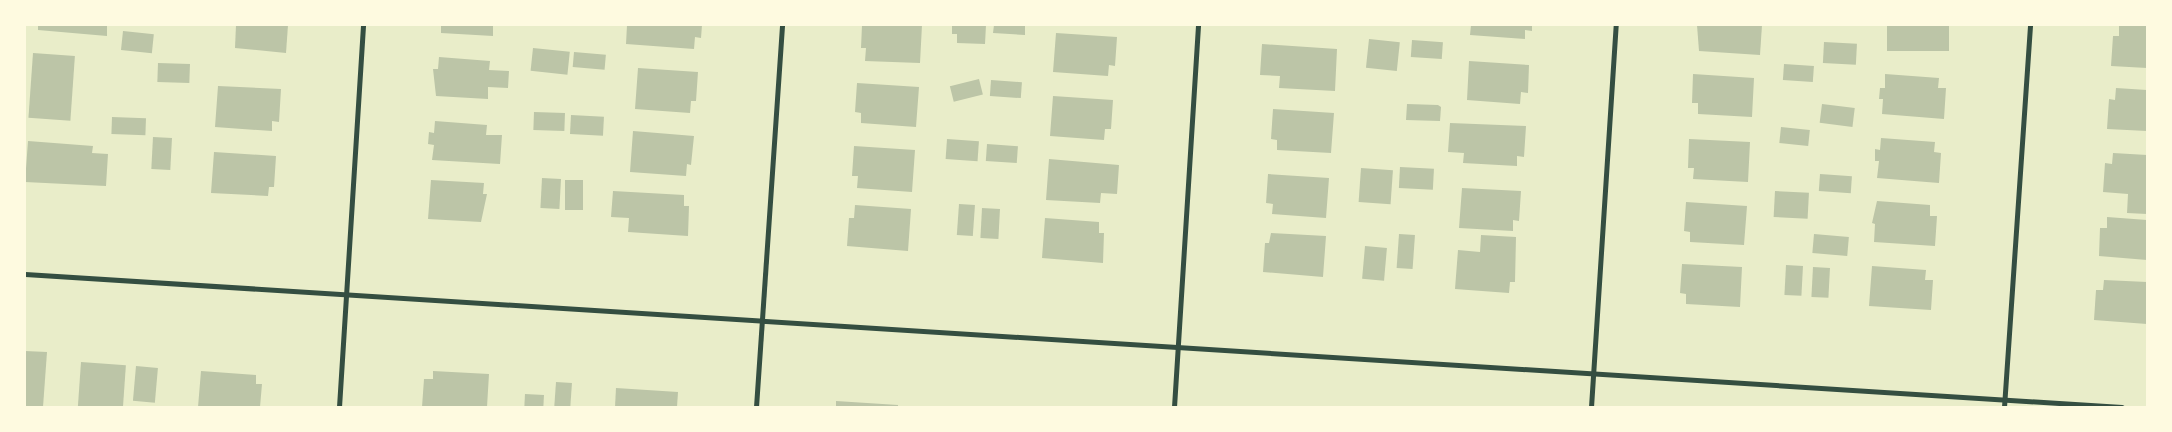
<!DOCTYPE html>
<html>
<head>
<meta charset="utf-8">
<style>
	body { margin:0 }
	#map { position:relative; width:2172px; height:432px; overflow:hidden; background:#e9edc9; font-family:Cabin,sans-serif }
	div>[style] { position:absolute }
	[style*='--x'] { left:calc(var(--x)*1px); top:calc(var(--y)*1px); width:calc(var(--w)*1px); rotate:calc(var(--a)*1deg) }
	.building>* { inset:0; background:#bcc5a7; transform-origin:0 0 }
	.minor>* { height:5px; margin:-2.5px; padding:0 2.5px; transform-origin:2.5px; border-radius:2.5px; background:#344e41 }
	span { translate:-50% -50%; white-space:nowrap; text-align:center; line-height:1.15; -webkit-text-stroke:4.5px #fefae0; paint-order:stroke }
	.frame { position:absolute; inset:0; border:26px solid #fefae0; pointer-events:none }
</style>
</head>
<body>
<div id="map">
	<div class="building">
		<div style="clip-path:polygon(38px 25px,107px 25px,107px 36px,38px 30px)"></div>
		<div style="clip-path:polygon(236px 25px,288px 25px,286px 53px,235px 48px)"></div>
		<div style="clip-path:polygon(441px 25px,493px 25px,493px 36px,441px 33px)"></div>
		<div style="clip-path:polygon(627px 25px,702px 25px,701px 38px,695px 37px,694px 49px,626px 44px)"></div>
		<div style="clip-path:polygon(862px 25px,922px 25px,920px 63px,865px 61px,866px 48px,861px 48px)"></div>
		<div style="clip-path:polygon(952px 25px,986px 25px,985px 44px,957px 43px,957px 34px,952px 34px)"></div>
		<div style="clip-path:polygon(994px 25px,1025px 25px,1025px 35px,993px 33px)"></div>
		<div style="clip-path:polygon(1471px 25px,1532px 25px,1532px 31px,1525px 30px,1525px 39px,1470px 35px)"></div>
		<div style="clip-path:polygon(1697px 25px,1762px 25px,1760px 55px,1699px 51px)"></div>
		<div style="left:1887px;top:25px;width:62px;height:26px"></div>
		<div style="clip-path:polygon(2119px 25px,2147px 26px,2147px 68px,2111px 66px,2113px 36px,2119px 36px)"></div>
		<div style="left:123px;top:31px;width:31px;height:19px;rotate:6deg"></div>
		<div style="clip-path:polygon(1056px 33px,1117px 37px,1115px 66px,1109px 65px,1108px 76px,1053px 72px)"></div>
		<div style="left:1369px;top:39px;width:31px;height:29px;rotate:6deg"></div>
		<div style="left:1412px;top:40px;width:31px;height:17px;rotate:4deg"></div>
		<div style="left:1824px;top:42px;width:33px;height:21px;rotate:3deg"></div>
		<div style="clip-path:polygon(1262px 44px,1337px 49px,1335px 91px,1279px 88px,1280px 76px,1260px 75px)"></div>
		<div style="left:533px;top:48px;width:37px;height:23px;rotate:6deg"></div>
		<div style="left:574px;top:52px;width:32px;height:15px;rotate:5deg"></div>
		<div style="left:33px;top:53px;width:42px;height:65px;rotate:4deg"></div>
		<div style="clip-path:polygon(439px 57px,490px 61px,489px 70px,509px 71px,508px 88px,488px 87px,488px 99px,436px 96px,433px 69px,438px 69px)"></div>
		<div style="clip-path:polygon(1469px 61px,1529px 65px,1528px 93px,1521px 92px,1520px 104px,1467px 100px)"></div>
		<div style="left:158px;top:63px;width:32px;height:19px;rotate:2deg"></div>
		<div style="left:1784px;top:64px;width:30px;height:16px;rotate:4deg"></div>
		<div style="clip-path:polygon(638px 68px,698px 72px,696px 101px,691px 101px,690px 113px,635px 109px)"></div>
		<div style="clip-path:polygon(1693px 74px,1754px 78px,1752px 117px,1698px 114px,1698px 103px,1692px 103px)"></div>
		<div style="clip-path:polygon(1885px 74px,1939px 78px,1938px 88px,1946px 88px,1944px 119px,1882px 114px,1883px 99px,1879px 99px,1880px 88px,1885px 88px)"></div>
		<div style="left:979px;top:79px;width:16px;height:30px;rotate:76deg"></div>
		<div style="left:991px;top:80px;width:31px;height:16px;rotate:4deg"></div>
		<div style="clip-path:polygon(857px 83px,919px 87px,916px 127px,861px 123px,861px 113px,855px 112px)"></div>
		<div style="clip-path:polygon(218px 86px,281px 89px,279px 122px,272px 121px,272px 131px,215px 127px)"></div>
		<div style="clip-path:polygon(2116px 88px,2147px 90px,2147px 131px,2107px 129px,2109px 99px,2115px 100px)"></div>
		<div style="clip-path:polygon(1053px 96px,1113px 100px,1111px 129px,1105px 129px,1104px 140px,1050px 136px)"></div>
		<div style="clip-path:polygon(1407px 104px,1438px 105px,1441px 107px,1440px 121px,1406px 120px)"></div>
		<div style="left:1822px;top:104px;width:33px;height:19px;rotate:7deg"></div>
		<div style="clip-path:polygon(1273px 109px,1334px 113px,1331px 153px,1277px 150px,1277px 140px,1271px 139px)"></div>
		<div style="left:534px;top:112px;width:31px;height:18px;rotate:2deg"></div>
		<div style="left:571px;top:115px;width:33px;height:19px;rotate:3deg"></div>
		<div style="left:112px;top:117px;width:34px;height:17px;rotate:2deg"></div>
		<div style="clip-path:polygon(435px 121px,487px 125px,486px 135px,502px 135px,500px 164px,432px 160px,434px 145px,428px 144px,429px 132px,434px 133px)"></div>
		<div style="clip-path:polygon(1450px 123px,1526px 126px,1524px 157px,1517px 156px,1517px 166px,1463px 163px,1464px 153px,1448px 152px)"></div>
		<div style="left:1781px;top:127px;width:29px;height:16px;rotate:6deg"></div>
		<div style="clip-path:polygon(633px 131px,694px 136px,691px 165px,687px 164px,686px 176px,630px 172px)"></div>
		<div style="left:153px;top:137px;width:19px;height:32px;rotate:3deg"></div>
		<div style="clip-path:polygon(1881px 138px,1935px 142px,1934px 152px,1941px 153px,1939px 183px,1877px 178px,1879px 161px,1875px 161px,1875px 149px,1880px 150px)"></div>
		<div style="left:947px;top:139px;width:32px;height:20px;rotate:4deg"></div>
		<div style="clip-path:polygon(1689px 139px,1750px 142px,1748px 182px,1693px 179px,1694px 168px,1688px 168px)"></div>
		<div style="clip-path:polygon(28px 141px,93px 146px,92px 153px,108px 154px,106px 186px,25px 182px)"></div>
		<div style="left:987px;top:144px;width:31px;height:17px;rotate:4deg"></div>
		<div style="clip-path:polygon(854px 146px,915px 150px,912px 192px,857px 188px,858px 176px,852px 176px)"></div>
		<div style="clip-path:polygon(214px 152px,276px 156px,274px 187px,269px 187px,268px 196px,211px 193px)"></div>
		<div style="clip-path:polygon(2113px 153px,2147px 155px,2147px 214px,2127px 213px,2128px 194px,2103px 192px,2105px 163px,2112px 164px)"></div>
		<div style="clip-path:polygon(1049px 159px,1119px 165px,1117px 194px,1101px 193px,1100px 203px,1046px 200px)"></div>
		<div style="left:1400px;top:167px;width:34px;height:21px;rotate:3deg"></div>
		<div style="left:1361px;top:168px;width:32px;height:34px;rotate:4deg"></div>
		<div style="clip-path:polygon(1268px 174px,1329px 178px,1326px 218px,1272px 214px,1273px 204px,1266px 203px)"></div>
		<div style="left:1820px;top:174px;width:32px;height:17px;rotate:4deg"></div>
		<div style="left:542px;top:178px;width:19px;height:30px;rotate:3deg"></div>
		<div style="clip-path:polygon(431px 180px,484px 183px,483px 194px,487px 194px,481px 222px,428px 219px)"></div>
		<div style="left:565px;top:180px;width:18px;height:30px"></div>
		<div style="clip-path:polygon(1462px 188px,1521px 191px,1519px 221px,1513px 220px,1513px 231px,1459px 228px)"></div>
		<div style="clip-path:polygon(613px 191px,684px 195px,684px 206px,689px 206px,688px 236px,628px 232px,629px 218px,611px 217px)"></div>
		<div style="left:1775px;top:191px;width:34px;height:26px;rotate:3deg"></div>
		<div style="clip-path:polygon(1877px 201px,1930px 205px,1930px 216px,1937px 216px,1935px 246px,1874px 242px,1875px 224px,1872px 223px)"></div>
		<div style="clip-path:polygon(1686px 202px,1747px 206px,1744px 245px,1690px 242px,1690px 232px,1684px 231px)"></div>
		<div style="left:959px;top:204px;width:16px;height:31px;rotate:4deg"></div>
		<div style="clip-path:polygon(855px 205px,911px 209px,908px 251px,847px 246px,849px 218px,854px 218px)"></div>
		<div style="left:982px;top:208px;width:18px;height:30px;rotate:3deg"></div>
		<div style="clip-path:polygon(2107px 217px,2147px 220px,2147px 260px,2099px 256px,2100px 228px,2107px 228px)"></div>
		<div style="clip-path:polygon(1045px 218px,1099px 222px,1099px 233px,1104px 233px,1103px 263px,1042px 258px)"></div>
		<div style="clip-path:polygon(1271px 233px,1326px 236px,1323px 277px,1263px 272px,1265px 243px,1269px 243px)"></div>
		<div style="left:1399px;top:234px;width:16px;height:34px;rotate:4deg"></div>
		<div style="left:1814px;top:234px;width:35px;height:19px;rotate:5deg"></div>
		<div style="clip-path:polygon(1481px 235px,1516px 237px,1515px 282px,1510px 282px,1509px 293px,1455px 289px,1458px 250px,1480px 252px)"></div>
		<div style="left:1365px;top:246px;width:22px;height:33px;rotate:5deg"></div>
		<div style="clip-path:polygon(1682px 264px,1742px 267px,1740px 307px,1686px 304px,1686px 294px,1680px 293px)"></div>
		<div style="left:1786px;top:265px;width:17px;height:30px;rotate:3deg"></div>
		<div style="clip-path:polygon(1872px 266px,1926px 270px,1925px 280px,1933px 280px,1931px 310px,1869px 306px)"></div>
		<div style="left:1813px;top:267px;width:17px;height:30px;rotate:3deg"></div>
		<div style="clip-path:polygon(2104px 280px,2147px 282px,2147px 324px,2094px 320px,2096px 290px,2103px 290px)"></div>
		<div style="clip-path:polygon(25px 351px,47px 352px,43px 407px,25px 407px)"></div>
		<div style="left:81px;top:362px;width:45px;height:45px;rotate:4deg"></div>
		<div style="left:136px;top:366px;width:22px;height:35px;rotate:5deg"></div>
		<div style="clip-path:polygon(201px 371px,256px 375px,256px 384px,262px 384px,260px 407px,198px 407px)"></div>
		<div style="clip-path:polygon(433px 371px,489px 374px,487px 407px,422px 407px,424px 379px,433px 379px)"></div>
		<div style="left:556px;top:382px;width:16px;height:25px;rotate:4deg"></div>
		<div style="clip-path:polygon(616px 388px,678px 392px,677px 407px,615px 407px)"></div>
		<div style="left:525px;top:394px;width:19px;height:13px;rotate:3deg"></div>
		<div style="clip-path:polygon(836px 401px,898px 405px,898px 407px,836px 407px)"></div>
	</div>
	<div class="minor">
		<div style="--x:25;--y:274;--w:2101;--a:3.63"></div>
		<div style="--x:339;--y:407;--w:383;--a:-86.4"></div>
		<div style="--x:756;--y:407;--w:383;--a:-86.1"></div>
		<div style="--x:1174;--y:407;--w:383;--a:-86.4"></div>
		<div style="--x:1591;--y:407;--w:383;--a:-86.3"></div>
		<div style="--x:2004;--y:407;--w:383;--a:-86.1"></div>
	</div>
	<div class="frame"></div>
</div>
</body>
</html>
